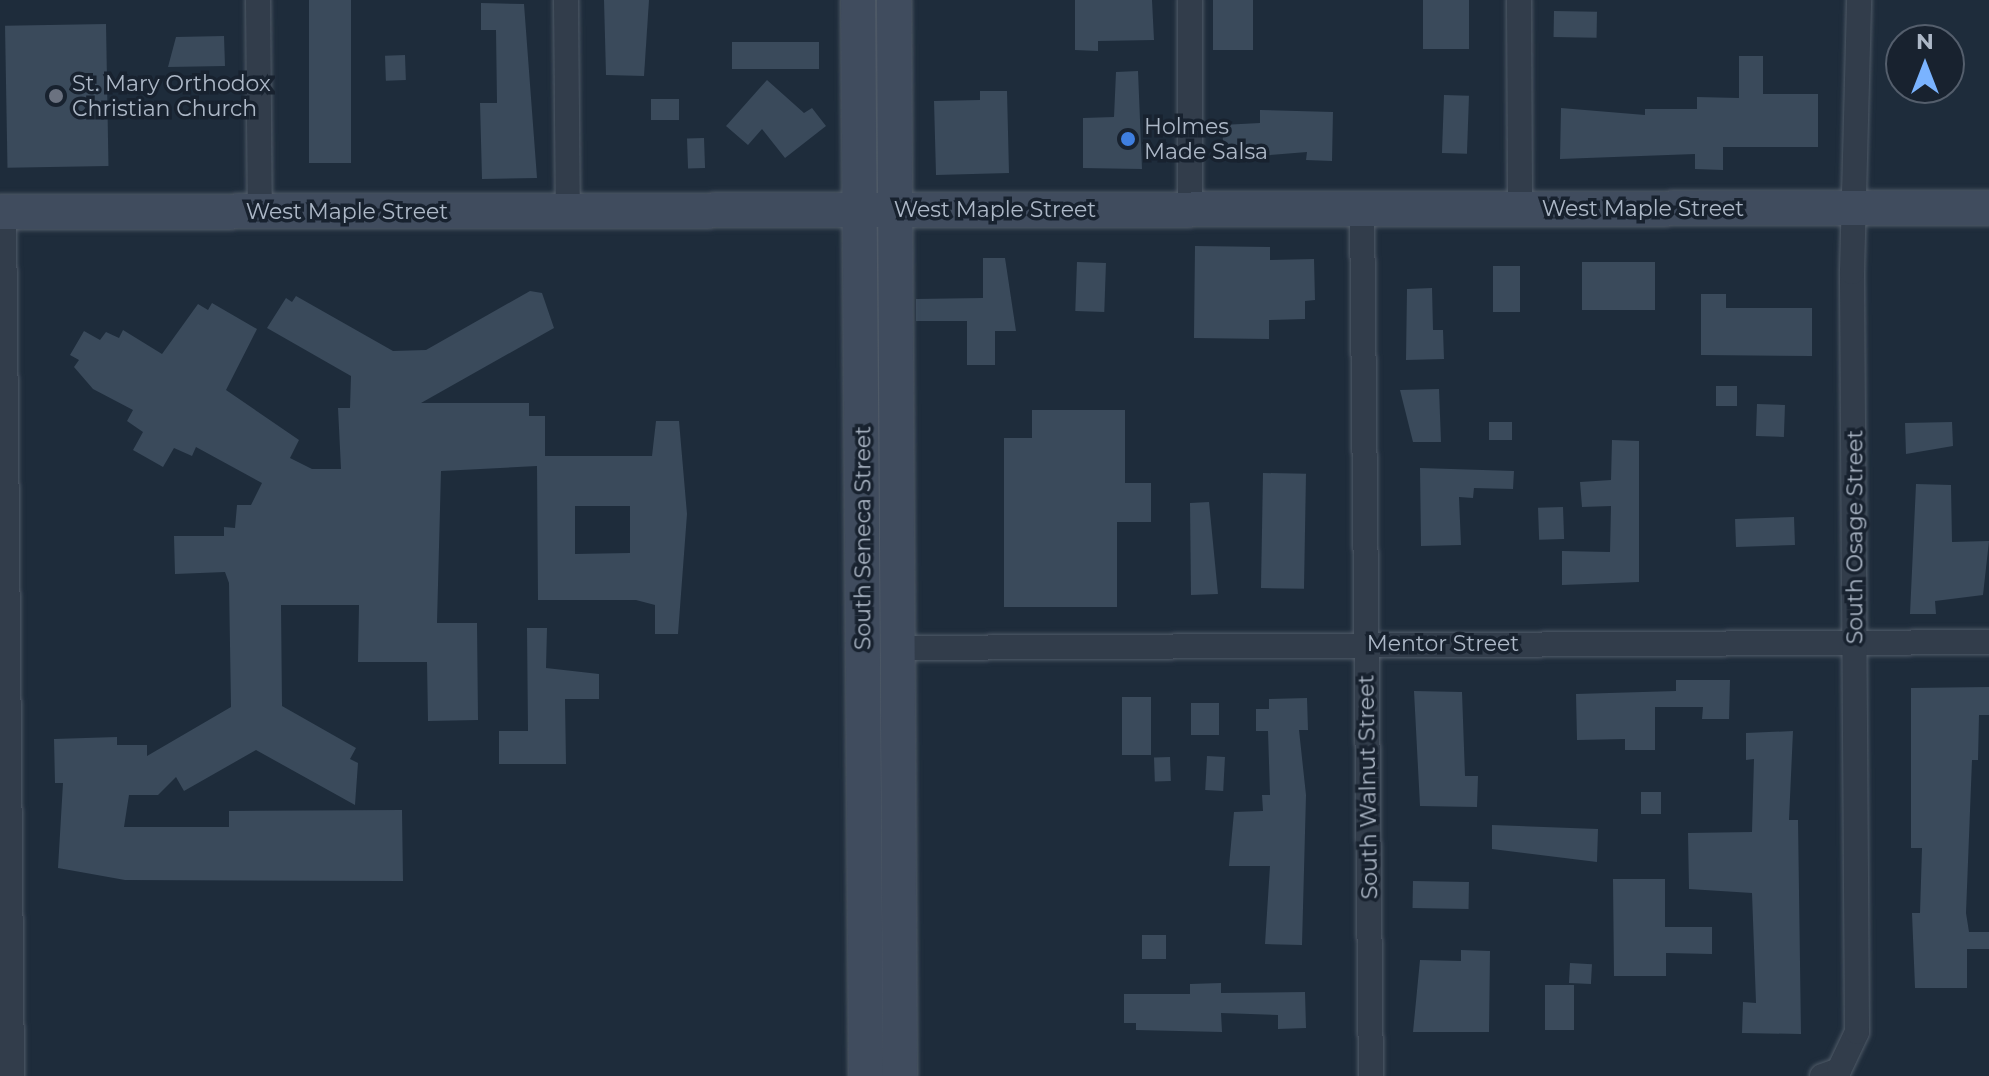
<!DOCTYPE html>
<html>
<head>
<meta charset="utf-8">
<style>
	body { margin:0 }
	#map { position:relative; width:1989px; height:1076px; overflow:hidden; background:#1e2c3b; font-family:Montserrat,sans-serif }
	div>[style] { position:absolute }
	[style*='--x'] { left:calc(var(--x)*1px); top:calc(var(--y)*1px); width:calc(var(--w)*1px); rotate:calc(var(--a)*1deg) }
	.building>* { inset:0; background:#3a4a5b; transform-origin:0 0 }
	.roads { filter:drop-shadow(0 0 2px #505b68) drop-shadow(0 0 2px #505b68) }
	.street>* { height:24px; margin:-12px; padding:0 12px; transform-origin:12px; border-radius:12px; background:#323d4b }
	.secondary>* { height:34px; margin:-17px; padding:0 17px; transform-origin:17px; border-radius:17px; background:#404c5e }
	.dots>* { width:22px; height:22px; translate:-50% -50%; box-sizing:border-box; border:4px solid #18222f; border-radius:50% }
	span { translate:-50% -50%; white-space:nowrap; text-align:center; line-height:1.15; -webkit-text-stroke:7px #18222f; paint-order:stroke }
	.poi-label { font-size:22px; color:#adb8c7 }
	.left { translate:0 -50%; text-align:left }
	.street-label { font-size:22px; color:#adb8c7 }
	.north { position:absolute; left:1885px; top:24px; width:80px; height:80px; box-sizing:border-box; background:#18222f; border:2px solid #545e6c; border-radius:50%; rotate:0deg; font-size:22px; font-weight:700; line-height:32px; text-align:center; color:#adb8c7 }
	.north::after { content:''; display:block; margin:auto; width:28px; height:36px; background:#7ab3ff; clip-path:polygon(50% 0,100% 100%,50% 72%,0 100%) }
</style>
</head>
<body>
<div id="map">
	<div class="building">
		<div style="left:309px;top:0;width:42px;height:163px"></div>
		<div style="clip-path:polygon(604px 0,649px 0,644px 76px,606px 75px)"></div>
		<div style="clip-path:polygon(1075px 0,1152px 0,1154px 40px,1098px 41px,1098px 51px,1075px 50px)"></div>
		<div style="left:1213px;top:0;width:40px;height:50px"></div>
		<div style="left:1423px;top:0;width:46px;height:49px"></div>
		<div style="clip-path:polygon(481px 3px,524px 4px,537px 178px,482px 179px,480px 103px,497px 103px,496px 30px,481px 30px)"></div>
		<div style="left:1554px;top:11px;width:43px;height:26px;rotate:1deg"></div>
		<div style="left:106px;top:24px;width:142px;height:101px;rotate:89deg"></div>
		<div style="clip-path:polygon(224px 36px,225px 66px,168px 67px,176px 37px)"></div>
		<div style="left:819px;top:42px;width:27px;height:87px;rotate:90deg"></div>
		<div style="left:405px;top:55px;width:25px;height:20px;rotate:88deg"></div>
		<div style="clip-path:polygon(1739px 56px,1763px 56px,1763px 94px,1818px 94px,1818px 147px,1723px 147px,1723px 170px,1695px 169px,1695px 154px,1560px 159px,1561px 108px,1645px 115px,1645px 109px,1697px 109px,1697px 97px,1739px 98px)"></div>
		<div style="clip-path:polygon(1138px 71px,1142px 169px,1083px 168px,1083px 118px,1114px 117px,1116px 72px)"></div>
		<div style="clip-path:polygon(767px 80px,804px 113px,812px 108px,826px 126px,785px 158px,762px 129px,748px 145px,726px 126px)"></div>
		<div style="clip-path:polygon(980px 91px,1007px 91px,1009px 173px,936px 175px,934px 101px,980px 100px)"></div>
		<div style="left:1444px;top:95px;width:25px;height:58px;rotate:2deg"></div>
		<div style="left:651px;top:99px;width:28px;height:21px"></div>
		<div style="clip-path:polygon(1260px 110px,1333px 112px,1332px 161px,1306px 160px,1307px 152px,1224px 159px,1222px 125px,1260px 123px)"></div>
		<div style="left:704px;top:138px;width:30px;height:17px;rotate:88deg"></div>
		<div style="clip-path:polygon(1195px 246px,1270px 247px,1270px 260px,1314px 259px,1315px 300px,1305px 301px,1305px 319px,1269px 320px,1269px 339px,1194px 338px)"></div>
		<div style="clip-path:polygon(983px 258px,1005px 258px,1016px 331px,995px 331px,995px 365px,967px 365px,967px 321px,916px 321px,916px 299px,983px 298px)"></div>
		<div style="left:1077px;top:262px;width:29px;height:49px;rotate:2deg"></div>
		<div style="left:1582px;top:262px;width:73px;height:48px"></div>
		<div style="left:1493px;top:266px;width:27px;height:46px"></div>
		<div style="clip-path:polygon(1432px 288px,1433px 330px,1443px 330px,1444px 359px,1406px 360px,1407px 289px)"></div>
		<div style="clip-path:polygon(evenodd,530px 291px,542px 293px,554px 328px,421px 403px,529px 403px,529px 416px,545px 416px,545px 456px,652px 456px,656px 421px,679px 421px,687px 514px,678px 634px,655px 634px,655px 605px,636px 600px,538px 600px,537px 466px,441px 471px,437px 623px,477px 623px,478px 720px,428px 721px,427px 662px,358px 662px,359px 605px,281px 605px,282px 706px,356px 748px,350px 759px,358px 763px,355px 805px,256px 750px,184px 791px,176px 777px,158px 795px,129px 795px,124px 827px,229px 827px,229px 811px,402px 810px,403px 881px,125px 880px,58px 868px,63px 783px,55px 783px,54px 739px,117px 737px,117px 745px,147px 745px,147px 756px,231px 707px,229px 583px,225px 572px,175px 574px,174px 536px,224px 536px,224px 527px,235px 528px,237px 505px,251px 505px,262px 483px,196px 447px,192px 456px,174px 448px,163px 467px,133px 450px,143px 432px,127px 421px,133px 410px,93px 389px,74px 367px,79px 360px,70px 355px,84px 331px,100px 340px,106px 332px,119px 338px,123px 330px,162px 354px,198px 304px,208px 310px,212px 303px,257px 329px,226px 390px,299px 440px,290px 458px,312px 469px,341px 469px,338px 408px,350px 408px,351px 376px,267px 328px,286px 298px,292px 302px,296px 296px,393px 351px,426px 350px,530px 291px,575px 506px,630px 506px,630px 553px,575px 554px,575px 506px)"></div>
		<div style="clip-path:polygon(1701px 294px,1726px 294px,1726px 308px,1812px 308px,1812px 356px,1701px 355px)"></div>
		<div style="left:1716px;top:386px;width:21px;height:20px"></div>
		<div style="clip-path:polygon(1439px 389px,1441px 442px,1413px 442px,1400px 390px)"></div>
		<div style="left:1757px;top:404px;width:28px;height:32px;rotate:2deg"></div>
		<div style="clip-path:polygon(1032px 410px,1125px 410px,1125px 483px,1151px 483px,1151px 522px,1117px 522px,1117px 607px,1004px 607px,1004px 438px,1032px 438px)"></div>
		<div style="left:1489px;top:422px;width:23px;height:18px"></div>
		<div style="clip-path:polygon(1952px 422px,1953px 446px,1906px 454px,1905px 423px)"></div>
		<div style="clip-path:polygon(1612px 440px,1639px 441px,1639px 582px,1562px 585px,1562px 551px,1610px 552px,1611px 506px,1582px 507px,1580px 482px,1611px 480px)"></div>
		<div style="clip-path:polygon(1420px 468px,1514px 471px,1513px 489px,1474px 488px,1473px 498px,1459px 497px,1461px 545px,1421px 546px)"></div>
		<div style="left:1263px;top:473px;width:43px;height:115px;rotate:1deg"></div>
		<div style="clip-path:polygon(1916px 484px,1951px 485px,1952px 542px,1989px 541px,1983px 595px,1935px 601px,1936px 614px,1910px 614px)"></div>
		<div style="clip-path:polygon(1209px 502px,1218px 594px,1191px 595px,1190px 503px)"></div>
		<div style="left:1563px;top:507px;width:32px;height:25px;rotate:88deg"></div>
		<div style="left:1794px;top:517px;width:28px;height:59px;rotate:88deg"></div>
		<div style="clip-path:polygon(527px 628px,547px 628px,546px 668px,599px 674px,599px 699px,565px 699px,566px 764px,499px 764px,499px 731px,528px 731px)"></div>
		<div style="clip-path:polygon(1676px 680px,1730px 680px,1729px 719px,1702px 719px,1703px 707px,1655px 707px,1655px 750px,1625px 750px,1625px 739px,1577px 740px,1576px 694px,1676px 691px)"></div>
		<div style="clip-path:polygon(1989px 687px,1989px 715px,1979px 715px,1978px 760px,1972px 760px,1966px 913px,1969px 932px,1989px 932px,1989px 949px,1967px 949px,1967px 988px,1915px 988px,1912px 913px,1920px 913px,1922px 848px,1911px 848px,1911px 688px)"></div>
		<div style="clip-path:polygon(1414px 691px,1462px 692px,1465px 776px,1478px 776px,1477px 807px,1420px 806px)"></div>
		<div style="left:1122px;top:697px;width:29px;height:58px"></div>
		<div style="clip-path:polygon(1307px 698px,1308px 730px,1299px 730px,1306px 795px,1302px 945px,1265px 944px,1270px 866px,1229px 866px,1234px 812px,1263px 811px,1262px 795px,1270px 795px,1268px 731px,1256px 731px,1256px 709px,1269px 709px,1269px 699px)"></div>
		<div style="left:1191px;top:703px;width:28px;height:32px"></div>
		<div style="clip-path:polygon(1793px 731px,1789px 820px,1798px 820px,1801px 1034px,1742px 1033px,1743px 1002px,1756px 1003px,1752px 893px,1689px 889px,1688px 833px,1752px 832px,1754px 759px,1746px 760px,1746px 733px)"></div>
		<div style="left:1207px;top:756px;width:18px;height:34px;rotate:3deg"></div>
		<div style="left:1170px;top:757px;width:24px;height:16px;rotate:88deg"></div>
		<div style="left:1641px;top:792px;width:20px;height:22px"></div>
		<div style="clip-path:polygon(1492px 825px,1598px 829px,1597px 862px,1492px 849px)"></div>
		<div style="clip-path:polygon(1613px 879px,1665px 879px,1665px 927px,1712px 927px,1712px 954px,1666px 953px,1666px 976px,1614px 976px)"></div>
		<div style="left:1413px;top:881px;width:56px;height:27px;rotate:1deg"></div>
		<div style="left:1142px;top:935px;width:24px;height:24px"></div>
		<div style="clip-path:polygon(1461px 950px,1490px 951px,1489px 1032px,1413px 1032px,1420px 960px,1461px 961px)"></div>
		<div style="left:1570px;top:963px;width:22px;height:20px;rotate:3deg"></div>
		<div style="clip-path:polygon(1221px 983px,1221px 993px,1305px 992px,1306px 1028px,1278px 1029px,1278px 1015px,1221px 1013px,1222px 1032px,1136px 1030px,1136px 1023px,1124px 1023px,1124px 994px,1190px 994px,1190px 984px)"></div>
		<div style="left:1545px;top:985px;width:29px;height:45px"></div>
	</div>
	<div class="roads">
		<div class="street">
			<div style="--x:258;--y:0;--w:212;--a:89.5"></div>
			<div style="--x:566;--y:0;--w:212;--a:89.5"></div>
			<div style="--x:1190;--y:0;--w:209;--a:90"></div>
			<div style="--x:1519;--y:0;--w:209;--a:89.7"></div>
			<div style="--x:1362;--y:209;--w:867;--a:89.41"></div>
			<div style="--x:4;--y:212;--w:864;--a:89.47"></div>
			<div style="--x:896;--y:648;--w:1093;--a:-0.31"></div>
			<div style="--x:1822;--y:1076;--w:18;--a:-19"></div>
			<div style="--x:1839;--y:1070;--w:42;--a:-64.7"></div>
			<div style="--x:1857;--y:1032;--w:760;--a:-90.38"></div>
			<div style="--x:1852;--y:272;--w:272;--a:-88.5"></div>
		</div>
		<div class="secondary">
			<div style="--x:858;--y:0;--w:1076;--a:89.57"></div>
			<div style="--x:894;--y:0;--w:1076;--a:89.68"></div>
			<div style="--x:0;--y:212;--w:1989;--a:-0.12"></div>
		</div>
	</div>
	<div class="dots">
		<div style="left:56px;top:96px;background:#6b7280"></div>
		<div style="left:1128px;top:139px;background:#3f7fe0"></div>
	</div>
	<div class="poi-label">
		<span class="left" style="left:72px;top:96px">St. Mary Orthodox<br>Christian Church</span>
		<span class="left" style="left:1144px;top:139px">Holmes<br>Made Salsa</span>
	</div>
	<div class="street-label">
		<span style="left:1643px;top:209px">West Maple Street</span>
		<span style="left:995px;top:210px">West Maple Street</span>
		<span style="left:347px;top:212px">West Maple Street</span>
		<span style="left:1855px;top:537px;rotate:-90deg">South Osage Street</span>
		<span style="left:863px;top:538px;rotate:-90deg">South Seneca Street</span>
		<span style="left:1443px;top:644px">Mentor Street</span>
		<span style="left:1368px;top:787px;rotate:-91deg">South Walnut Street</span>
	</div>
	<div class="north">N</div>
</div>
</body>
</html>
